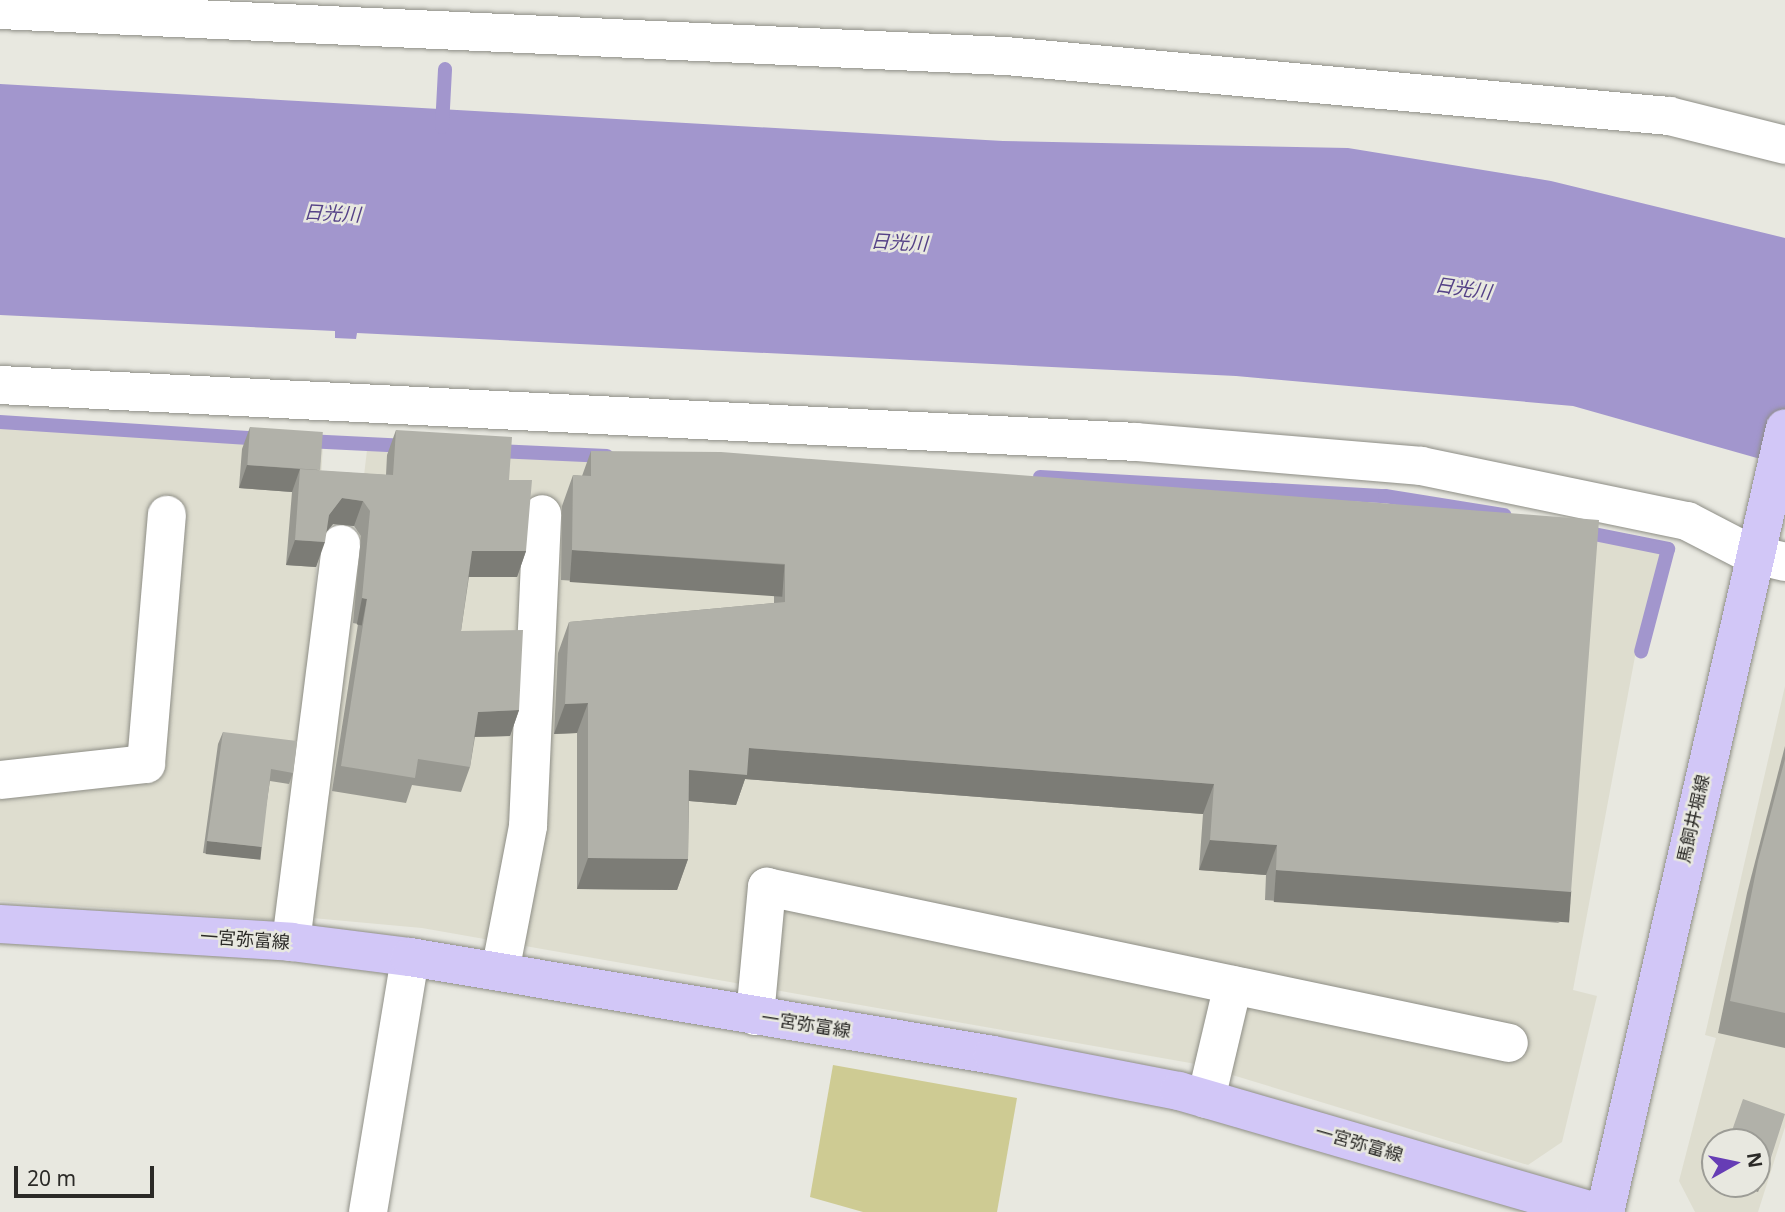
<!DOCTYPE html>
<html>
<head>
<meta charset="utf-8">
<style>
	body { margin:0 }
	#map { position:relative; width:1785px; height:1212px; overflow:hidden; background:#e8e8e0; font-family:"Noto Sans","Noto Sans JP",sans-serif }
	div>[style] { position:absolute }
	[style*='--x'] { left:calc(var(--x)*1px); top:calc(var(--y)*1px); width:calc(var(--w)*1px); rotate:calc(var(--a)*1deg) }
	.built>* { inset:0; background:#deddcf }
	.green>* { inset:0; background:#cecb93 }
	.water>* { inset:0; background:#a296cd }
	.stream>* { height:14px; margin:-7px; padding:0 7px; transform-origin:7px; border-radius:7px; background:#a296cd }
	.roads { filter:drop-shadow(0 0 2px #8e8e86) drop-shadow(0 0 2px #8e8e86) }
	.minor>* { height:38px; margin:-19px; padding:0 19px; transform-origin:19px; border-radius:19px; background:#fff }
	.major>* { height:38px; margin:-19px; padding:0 19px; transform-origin:19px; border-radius:19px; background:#d2c7f7 }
	.wall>* { inset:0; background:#989891 }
	.shaded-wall>* { inset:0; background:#7c7c76; transform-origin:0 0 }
	.building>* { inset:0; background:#b1b1a9; transform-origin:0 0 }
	span { translate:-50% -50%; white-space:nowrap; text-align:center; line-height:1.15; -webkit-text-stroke:5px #e8e8e0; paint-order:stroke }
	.street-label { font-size:18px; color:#2b2a27 }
	.water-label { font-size:19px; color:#554287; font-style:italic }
	.north { position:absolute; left:1701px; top:1128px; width:70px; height:70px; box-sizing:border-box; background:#e8e8e0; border:2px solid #9c9c96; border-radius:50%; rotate:81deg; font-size:19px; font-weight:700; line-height:28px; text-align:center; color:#2b2a27 }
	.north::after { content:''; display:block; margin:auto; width:24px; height:32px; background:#663db5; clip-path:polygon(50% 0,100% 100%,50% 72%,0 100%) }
	.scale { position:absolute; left:14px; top:1166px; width:140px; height:32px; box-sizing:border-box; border:4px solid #2b2a27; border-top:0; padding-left:9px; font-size:21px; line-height:24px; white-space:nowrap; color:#2b2a27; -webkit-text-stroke:5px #e8e8e0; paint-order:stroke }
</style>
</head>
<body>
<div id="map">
	<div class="built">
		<div style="clip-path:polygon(0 425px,323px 445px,313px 621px,276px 920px,0 901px)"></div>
		<div style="clip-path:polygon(367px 450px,1383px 501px,1666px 551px,1636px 651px,1573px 990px,1597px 996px,1562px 1142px,1528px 1165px,1196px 1064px,422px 928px,312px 918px)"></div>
		<div style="clip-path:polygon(evenodd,1785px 686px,1785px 1127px,1758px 1212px,1695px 1212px,1679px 1181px,1716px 1038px,1705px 1035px,1785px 686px,1715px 1142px,1757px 1142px,1757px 1184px,1715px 1184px,1715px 1142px)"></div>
	</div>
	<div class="green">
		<div style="clip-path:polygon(833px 1065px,1017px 1098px,997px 1212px,863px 1212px,810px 1197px)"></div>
	</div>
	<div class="water">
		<div style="clip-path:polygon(0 84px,1003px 141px,1348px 148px,1551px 181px,1785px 238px,1785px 466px,1573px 406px,1236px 376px,357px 333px,356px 339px,335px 338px,335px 331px,0 315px)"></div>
	</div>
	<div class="stream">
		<div style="--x:442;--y:127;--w:58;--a:-87"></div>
		<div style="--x:0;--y:422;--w:266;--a:3.7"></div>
		<div style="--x:306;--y:441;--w:102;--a:2.8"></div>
		<div style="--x:495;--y:451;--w:112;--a:2.6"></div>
		<div style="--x:1040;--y:477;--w:346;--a:3.2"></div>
		<div style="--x:1385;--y:496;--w:121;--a:9.1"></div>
		<div style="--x:1579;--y:531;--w:91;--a:11.4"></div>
		<div style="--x:1668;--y:549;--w:106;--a:104.7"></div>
	</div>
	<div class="roads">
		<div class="minor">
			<div style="--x:0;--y:10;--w:1007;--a:2.62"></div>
			<div style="--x:1006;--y:56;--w:666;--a:5.17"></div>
			<div style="--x:1669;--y:116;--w:120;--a:14"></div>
			<div style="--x:0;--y:385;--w:1137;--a:2.87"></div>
			<div style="--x:1136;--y:442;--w:286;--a:4.8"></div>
			<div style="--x:1421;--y:466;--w:272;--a:11.7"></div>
			<div style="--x:1687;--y:521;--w:72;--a:27.3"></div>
			<div style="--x:1751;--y:554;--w:35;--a:13"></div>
			<div style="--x:0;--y:780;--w:147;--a:-6.3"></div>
			<div style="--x:146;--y:764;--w:250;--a:-85.2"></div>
			<div style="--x:291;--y:942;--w:401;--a:-82.8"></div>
			<div style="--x:500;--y:972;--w:149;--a:-79.1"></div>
			<div style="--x:528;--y:826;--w:312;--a:-87.4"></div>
			<div style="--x:755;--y:1016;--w:130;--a:-84.7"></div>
			<div style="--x:767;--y:887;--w:758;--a:11.87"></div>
			<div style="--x:1206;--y:1099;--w:117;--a:-76.7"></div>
			<div style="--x:368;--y:1212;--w:258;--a:-80.6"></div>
		</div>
		<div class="major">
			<div style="--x:0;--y:924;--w:292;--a:3.5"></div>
			<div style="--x:291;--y:942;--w:120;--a:7.2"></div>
			<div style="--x:410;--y:957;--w:591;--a:9.54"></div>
			<div style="--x:993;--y:1055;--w:189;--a:11"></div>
			<div style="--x:1179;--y:1091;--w:433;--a:16.2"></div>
			<div style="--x:1605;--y:1212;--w:804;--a:-77.07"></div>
		</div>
	</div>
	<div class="wall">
		<div style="clip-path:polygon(250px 427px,320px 471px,386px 475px,387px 455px,396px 430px,509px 480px,526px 551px,517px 577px,469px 577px,461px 631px,519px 710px,510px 736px,475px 737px,470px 767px,461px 792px,412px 785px,406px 803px,332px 791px,358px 624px,353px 623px,361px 536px,354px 526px,333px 524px,326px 532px,316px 567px,286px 565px,292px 492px,239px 488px,242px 449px)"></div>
		<div style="clip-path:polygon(591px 451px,1560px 923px,1265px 900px,1266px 875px,1199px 870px,1203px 814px,745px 779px,736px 805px,689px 801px,688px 859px,677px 890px,577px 889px,577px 733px,554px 734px,558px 653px,569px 622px,774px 603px,774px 594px,561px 580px,562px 506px,573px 475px,582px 476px)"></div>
		<div style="clip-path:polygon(223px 732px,293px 773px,289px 784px,270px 781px,258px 859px,203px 853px,218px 744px)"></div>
		<div style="clip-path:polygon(1785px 746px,1785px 1048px,1718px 1033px,1747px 893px)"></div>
		<div style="clip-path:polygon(1757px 1142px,1767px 1170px,1758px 1192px,1733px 1184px,1757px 1184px)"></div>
	</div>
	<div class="shaded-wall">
		<div style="clip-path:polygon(247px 465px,300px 469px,292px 492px,239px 488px)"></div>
		<div style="clip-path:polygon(342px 498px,363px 501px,354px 526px,333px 524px,319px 541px,329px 515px)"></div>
		<div style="clip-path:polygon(295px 540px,325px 542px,316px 567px,286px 565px)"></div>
		<div style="left:572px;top:550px;width:213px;height:32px;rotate:4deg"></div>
		<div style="clip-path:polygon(472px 551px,526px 551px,517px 577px,463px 577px)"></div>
		<div style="left:362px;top:598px;width:5px;height:27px;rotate:11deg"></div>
		<div style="clip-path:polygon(588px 703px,577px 733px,554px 734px,565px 704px)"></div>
		<div style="clip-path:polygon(519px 710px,510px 736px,469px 737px,478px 712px)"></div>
		<div style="clip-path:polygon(749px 748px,1214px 784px,1203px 814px,745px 779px,736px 805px,678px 800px,689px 770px)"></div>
		<div style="clip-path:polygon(1210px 840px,1277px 845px,1266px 875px,1199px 870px)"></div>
		<div style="left:207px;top:841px;width:55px;height:13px;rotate:6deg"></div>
		<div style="clip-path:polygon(588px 858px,688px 859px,677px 890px,577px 889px)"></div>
		<div style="left:1276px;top:870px;width:296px;height:32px;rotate:4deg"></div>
	</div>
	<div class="building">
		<div style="left:250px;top:427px;width:73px;height:38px;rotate:4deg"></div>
		<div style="clip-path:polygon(396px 430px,512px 437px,509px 480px,532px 480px,526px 551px,472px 551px,461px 631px,523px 630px,519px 710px,478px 712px,470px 767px,418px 759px,415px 778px,341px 766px,367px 599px,362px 598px,370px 511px,363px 501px,342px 498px,329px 515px,325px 542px,295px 540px,300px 469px,393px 475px)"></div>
		<div style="clip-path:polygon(591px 451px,721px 452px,1599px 520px,1571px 892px,1276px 870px,1277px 845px,1210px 840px,1214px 784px,749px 748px,747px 775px,689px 770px,688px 859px,588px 858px,588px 703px,565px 704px,569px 622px,785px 602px,785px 564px,572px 550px,573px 475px,591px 476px)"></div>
		<div style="clip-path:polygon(223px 732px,297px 741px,293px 773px,271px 769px,262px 847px,207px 841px)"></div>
		<div style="clip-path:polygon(1785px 759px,1785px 1013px,1730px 1001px,1758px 861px)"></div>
		<div style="clip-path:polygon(1743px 1099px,1785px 1114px,1767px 1170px,1757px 1166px,1757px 1142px,1728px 1142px)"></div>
	</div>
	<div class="street-label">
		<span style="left:1693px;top:819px;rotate:-77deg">馬飼井堀線</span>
		<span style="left:245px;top:939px;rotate:4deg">一宮弥富線</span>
		<span style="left:806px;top:1024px;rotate:9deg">一宮弥富線</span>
		<span style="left:1359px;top:1143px;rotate:16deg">一宮弥富線</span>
	</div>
	<div class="water-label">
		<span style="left:332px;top:214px;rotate:3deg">日光川</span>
		<span style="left:899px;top:243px;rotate:3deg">日光川</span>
		<span style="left:1463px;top:289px;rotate:8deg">日光川</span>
	</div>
	<div class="north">N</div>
	<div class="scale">20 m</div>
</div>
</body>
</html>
